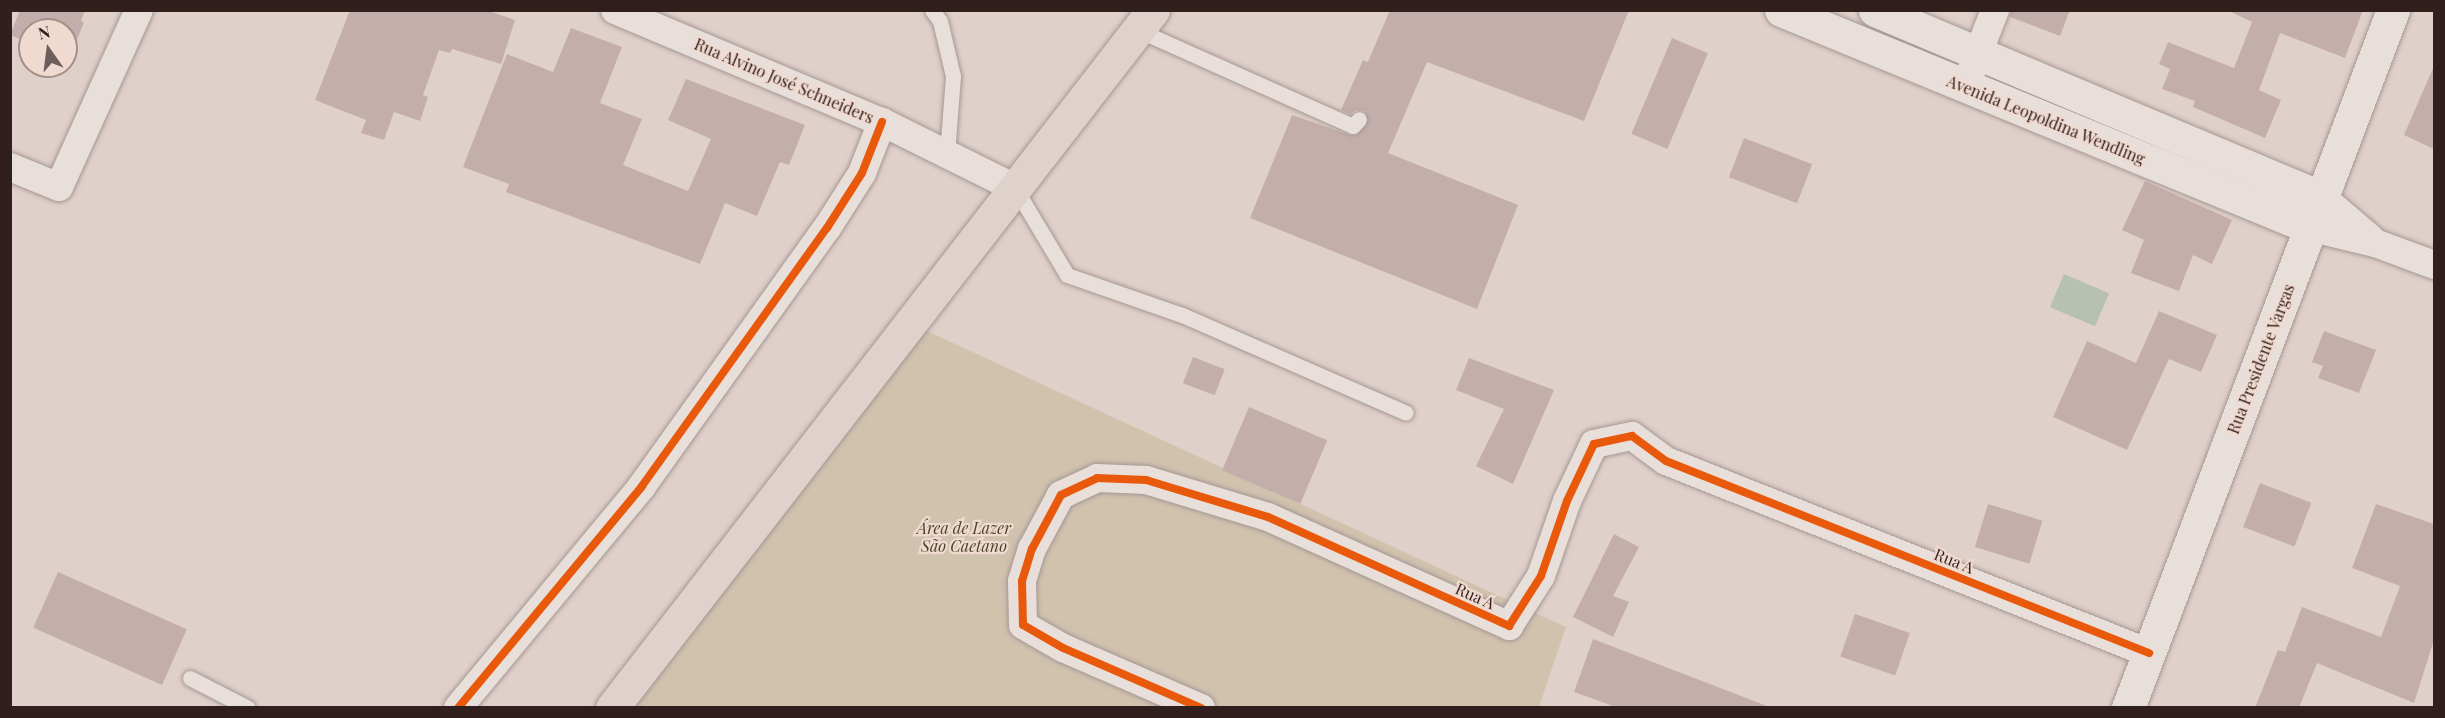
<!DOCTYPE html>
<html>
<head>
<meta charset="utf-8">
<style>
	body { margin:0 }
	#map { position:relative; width:2445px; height:718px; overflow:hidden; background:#e0d0ca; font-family:"Playfair Display",serif }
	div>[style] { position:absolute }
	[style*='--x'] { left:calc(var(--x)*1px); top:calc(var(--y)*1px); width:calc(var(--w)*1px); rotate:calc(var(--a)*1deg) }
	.green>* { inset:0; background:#d1c2ae }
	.water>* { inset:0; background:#b6c1b4; transform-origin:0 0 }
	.building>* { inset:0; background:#c3aeac; transform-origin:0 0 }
	.roads { filter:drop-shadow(0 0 2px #a59794) drop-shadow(0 0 2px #a59794) }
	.lane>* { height:15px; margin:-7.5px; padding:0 7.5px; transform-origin:7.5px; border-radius:7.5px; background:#e8dfdb }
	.street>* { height:28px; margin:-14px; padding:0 14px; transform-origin:14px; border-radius:14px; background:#e8dfdb }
	.secondary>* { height:33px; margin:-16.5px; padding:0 16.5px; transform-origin:16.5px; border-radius:16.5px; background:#e8dfdb }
	.primary>* { height:33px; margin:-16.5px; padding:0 16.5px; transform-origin:16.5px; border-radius:16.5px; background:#dfd2cd }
	.cycleway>* { height:8px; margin:-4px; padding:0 4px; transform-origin:4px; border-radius:4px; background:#e8590c }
	span { translate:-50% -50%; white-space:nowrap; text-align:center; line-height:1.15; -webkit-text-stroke:4.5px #f0dad0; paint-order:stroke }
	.street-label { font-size:16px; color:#311f1e }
	.park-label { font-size:16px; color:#4b4527; font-style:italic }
	.frame { position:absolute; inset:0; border:12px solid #311f1e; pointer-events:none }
	.north { position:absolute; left:18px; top:18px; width:60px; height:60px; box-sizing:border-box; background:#f0dad0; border:2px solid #a48f89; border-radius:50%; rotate:346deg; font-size:16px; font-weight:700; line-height:24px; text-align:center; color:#311f1e }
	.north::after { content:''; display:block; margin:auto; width:21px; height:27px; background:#6e5d5a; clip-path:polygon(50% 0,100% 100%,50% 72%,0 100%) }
</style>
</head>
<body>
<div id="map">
	<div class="green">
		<div style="clip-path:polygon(912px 324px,1566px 627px,1539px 707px,612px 708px)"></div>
	</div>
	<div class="water">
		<div style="left:2064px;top:274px;width:49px;height:36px;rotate:23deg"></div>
	</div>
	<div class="building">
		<div style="clip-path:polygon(20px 10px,85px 10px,81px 21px,84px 22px,69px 60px,66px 30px,30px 30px,30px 43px,10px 35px)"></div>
		<div style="clip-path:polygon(350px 10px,486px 10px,515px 20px,501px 64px,452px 49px,450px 53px,439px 50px,423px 95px,428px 97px,420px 121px,394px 112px,384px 140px,361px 133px,366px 120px,315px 100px)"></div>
		<div style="clip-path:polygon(1390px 10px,1629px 10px,1584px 121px,1427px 62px,1388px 153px,1518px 205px,1477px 309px,1250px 218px,1292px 115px,1350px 135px,1356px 135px,1366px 125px,1365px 111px,1356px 110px,1350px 114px,1341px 110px,1363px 60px,1368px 62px)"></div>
		<div style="clip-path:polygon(2011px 10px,2070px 10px,2060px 36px,2010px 17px)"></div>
		<div style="clip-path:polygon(2227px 10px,2363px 10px,2345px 58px,2280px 33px,2259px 90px,2281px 100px,2265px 138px,2193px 107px,2195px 101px,2162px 89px,2170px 69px,2159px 64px,2168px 42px,2234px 68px,2252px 22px)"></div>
		<div style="clip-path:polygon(571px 28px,622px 47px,600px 103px,642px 119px,623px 165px,688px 191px,711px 139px,668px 120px,686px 79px,805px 125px,789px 165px,780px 162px,757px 216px,725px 203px,700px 264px,506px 192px,509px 184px,463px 167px,507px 54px,553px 72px)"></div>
		<div style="left:1672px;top:38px;width:39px;height:104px;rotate:23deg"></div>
		<div style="clip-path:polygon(2434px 66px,2434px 149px,2404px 135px)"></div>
		<div style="left:1744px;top:138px;width:73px;height:42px;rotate:21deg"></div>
		<div style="clip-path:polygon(2145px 181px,2232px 220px,2212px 264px,2193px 255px,2179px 291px,2131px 273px,2144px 240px,2122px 230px)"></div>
		<div style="clip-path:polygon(2159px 311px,2217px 335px,2201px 372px,2169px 359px,2127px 450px,2053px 417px,2087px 341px,2136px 363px)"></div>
		<div style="clip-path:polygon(2324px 331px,2376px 350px,2359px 393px,2318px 378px,2323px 366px,2312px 362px)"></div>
		<div style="left:1193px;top:357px;width:34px;height:28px;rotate:21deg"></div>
		<div style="clip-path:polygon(1469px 358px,1554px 390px,1513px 484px,1476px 466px,1504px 409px,1456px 390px)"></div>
		<div style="left:1249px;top:407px;width:85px;height:69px;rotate:23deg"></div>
		<div style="left:2260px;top:483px;width:55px;height:47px;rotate:21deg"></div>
		<div style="left:1988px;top:504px;width:57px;height:45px;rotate:17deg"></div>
		<div style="clip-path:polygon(2376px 504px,2434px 524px,2434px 640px,2414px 703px,2317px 663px,2299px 708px,2255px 708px,2278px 650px,2285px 652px,2302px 607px,2381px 637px,2400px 586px,2352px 568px)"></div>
		<div style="clip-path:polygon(1614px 534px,1639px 547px,1613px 596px,1629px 602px,1613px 637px,1573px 617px)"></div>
		<div style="left:58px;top:572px;width:141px;height:61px;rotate:24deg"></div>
		<div style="left:1855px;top:614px;width:58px;height:45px;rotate:19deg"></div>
		<div style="clip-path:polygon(1593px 639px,1767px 706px,1767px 708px,1619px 708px,1574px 692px)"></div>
	</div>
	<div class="roads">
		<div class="lane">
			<div style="--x:932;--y:10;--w:14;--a:54"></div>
			<div style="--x:940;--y:21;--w:57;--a:76.7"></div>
			<div style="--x:953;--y:76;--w:78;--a:94.4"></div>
			<div style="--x:1138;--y:30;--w:235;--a:24.1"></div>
			<div style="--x:1353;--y:126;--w:9;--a:-49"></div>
			<div style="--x:1015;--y:188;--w:101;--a:59.1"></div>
			<div style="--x:1067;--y:275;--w:122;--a:19.2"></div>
			<div style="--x:1182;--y:315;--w:244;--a:23.6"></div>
			<div style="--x:190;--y:678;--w:65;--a:27.3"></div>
		</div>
		<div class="street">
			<div style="--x:615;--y:10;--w:290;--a:22.8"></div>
			<div style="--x:882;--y:122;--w:148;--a:26.4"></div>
			<div style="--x:1965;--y:87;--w:83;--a:-68.7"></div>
			<div style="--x:10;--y:167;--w:53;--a:22.2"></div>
			<div style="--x:59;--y:187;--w:194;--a:-65.7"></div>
			<div style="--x:2323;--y:198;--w:63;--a:40.5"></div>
			<div style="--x:2312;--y:228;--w:65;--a:13.4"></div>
			<div style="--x:2375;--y:243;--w:63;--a:20.4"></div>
			<div style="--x:458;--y:708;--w:288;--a:-50.3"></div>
			<div style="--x:642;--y:486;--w:317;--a:-54.4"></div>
			<div style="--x:827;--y:228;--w:65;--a:-57.5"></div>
			<div style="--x:862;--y:173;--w:55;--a:-68.6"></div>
			<div style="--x:1201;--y:708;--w:150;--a:-156.5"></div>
			<div style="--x:1063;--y:648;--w:46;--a:-150.1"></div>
			<div style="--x:1023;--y:625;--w:44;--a:-91.3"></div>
			<div style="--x:1022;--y:581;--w:34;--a:-73"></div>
			<div style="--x:1032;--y:549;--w:61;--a:-61.8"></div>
			<div style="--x:1061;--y:495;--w:40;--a:-25"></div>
			<div style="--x:1097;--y:478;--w:49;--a:2.3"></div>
			<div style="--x:1146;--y:480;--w:127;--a:16.9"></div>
			<div style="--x:1268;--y:517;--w:265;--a:24.3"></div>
			<div style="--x:1509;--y:626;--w:59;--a:-57.4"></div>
			<div style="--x:1541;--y:576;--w:79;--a:-70.9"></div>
			<div style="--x:1567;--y:501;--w:63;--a:-64.7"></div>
			<div style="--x:1594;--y:444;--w:39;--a:-12"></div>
			<div style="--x:1632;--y:436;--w:42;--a:36.3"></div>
			<div style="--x:1666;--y:461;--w:520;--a:21.68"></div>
		</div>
		<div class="secondary">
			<div style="--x:1781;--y:10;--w:574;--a:22.32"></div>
			<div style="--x:1875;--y:10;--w:486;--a:22.8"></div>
			<div style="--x:2128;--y:708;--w:747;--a:-69.21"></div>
		</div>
		<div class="primary">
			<div style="--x:612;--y:708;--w:883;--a:-52.22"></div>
		</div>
	</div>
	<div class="cycleway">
		<div style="--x:458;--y:708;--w:288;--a:-50.3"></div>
		<div style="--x:642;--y:486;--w:317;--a:-54.4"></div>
		<div style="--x:827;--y:228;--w:65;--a:-57.5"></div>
		<div style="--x:862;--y:173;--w:55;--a:-68.6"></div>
		<div style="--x:1201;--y:708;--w:150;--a:-156.5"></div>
		<div style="--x:1063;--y:648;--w:46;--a:-150.1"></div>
		<div style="--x:1023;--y:625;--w:44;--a:-91.3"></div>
		<div style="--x:1022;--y:581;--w:34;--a:-73"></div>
		<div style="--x:1032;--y:549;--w:61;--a:-61.8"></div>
		<div style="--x:1061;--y:495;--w:40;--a:-25"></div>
		<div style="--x:1097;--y:478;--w:49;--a:2.3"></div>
		<div style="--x:1146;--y:480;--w:127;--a:16.9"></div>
		<div style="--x:1268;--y:517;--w:265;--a:24.3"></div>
		<div style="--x:1509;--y:626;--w:59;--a:-57.4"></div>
		<div style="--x:1541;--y:576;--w:79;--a:-70.9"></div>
		<div style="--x:1567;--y:501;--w:63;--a:-64.7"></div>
		<div style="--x:1594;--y:444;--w:39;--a:-12"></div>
		<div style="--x:1632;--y:436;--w:42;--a:36.3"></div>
		<div style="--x:1666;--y:461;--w:520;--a:21.68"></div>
	</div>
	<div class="street-label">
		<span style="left:784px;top:81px;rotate:23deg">Rua Alvino José Schneiders</span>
		<span style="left:2046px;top:120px;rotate:22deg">Avenida Leopoldina Wendling</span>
		<span style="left:2261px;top:359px;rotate:-69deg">Rua Presidente Vargas</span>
		<span style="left:1954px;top:561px;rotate:22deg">Rua A</span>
		<span style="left:1475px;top:596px;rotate:24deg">Rua A</span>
	</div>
	<div class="park-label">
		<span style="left:964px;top:537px">Área de Lazer<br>São Caetano</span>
	</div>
	<div class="frame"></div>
	<div class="north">N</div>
</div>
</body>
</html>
